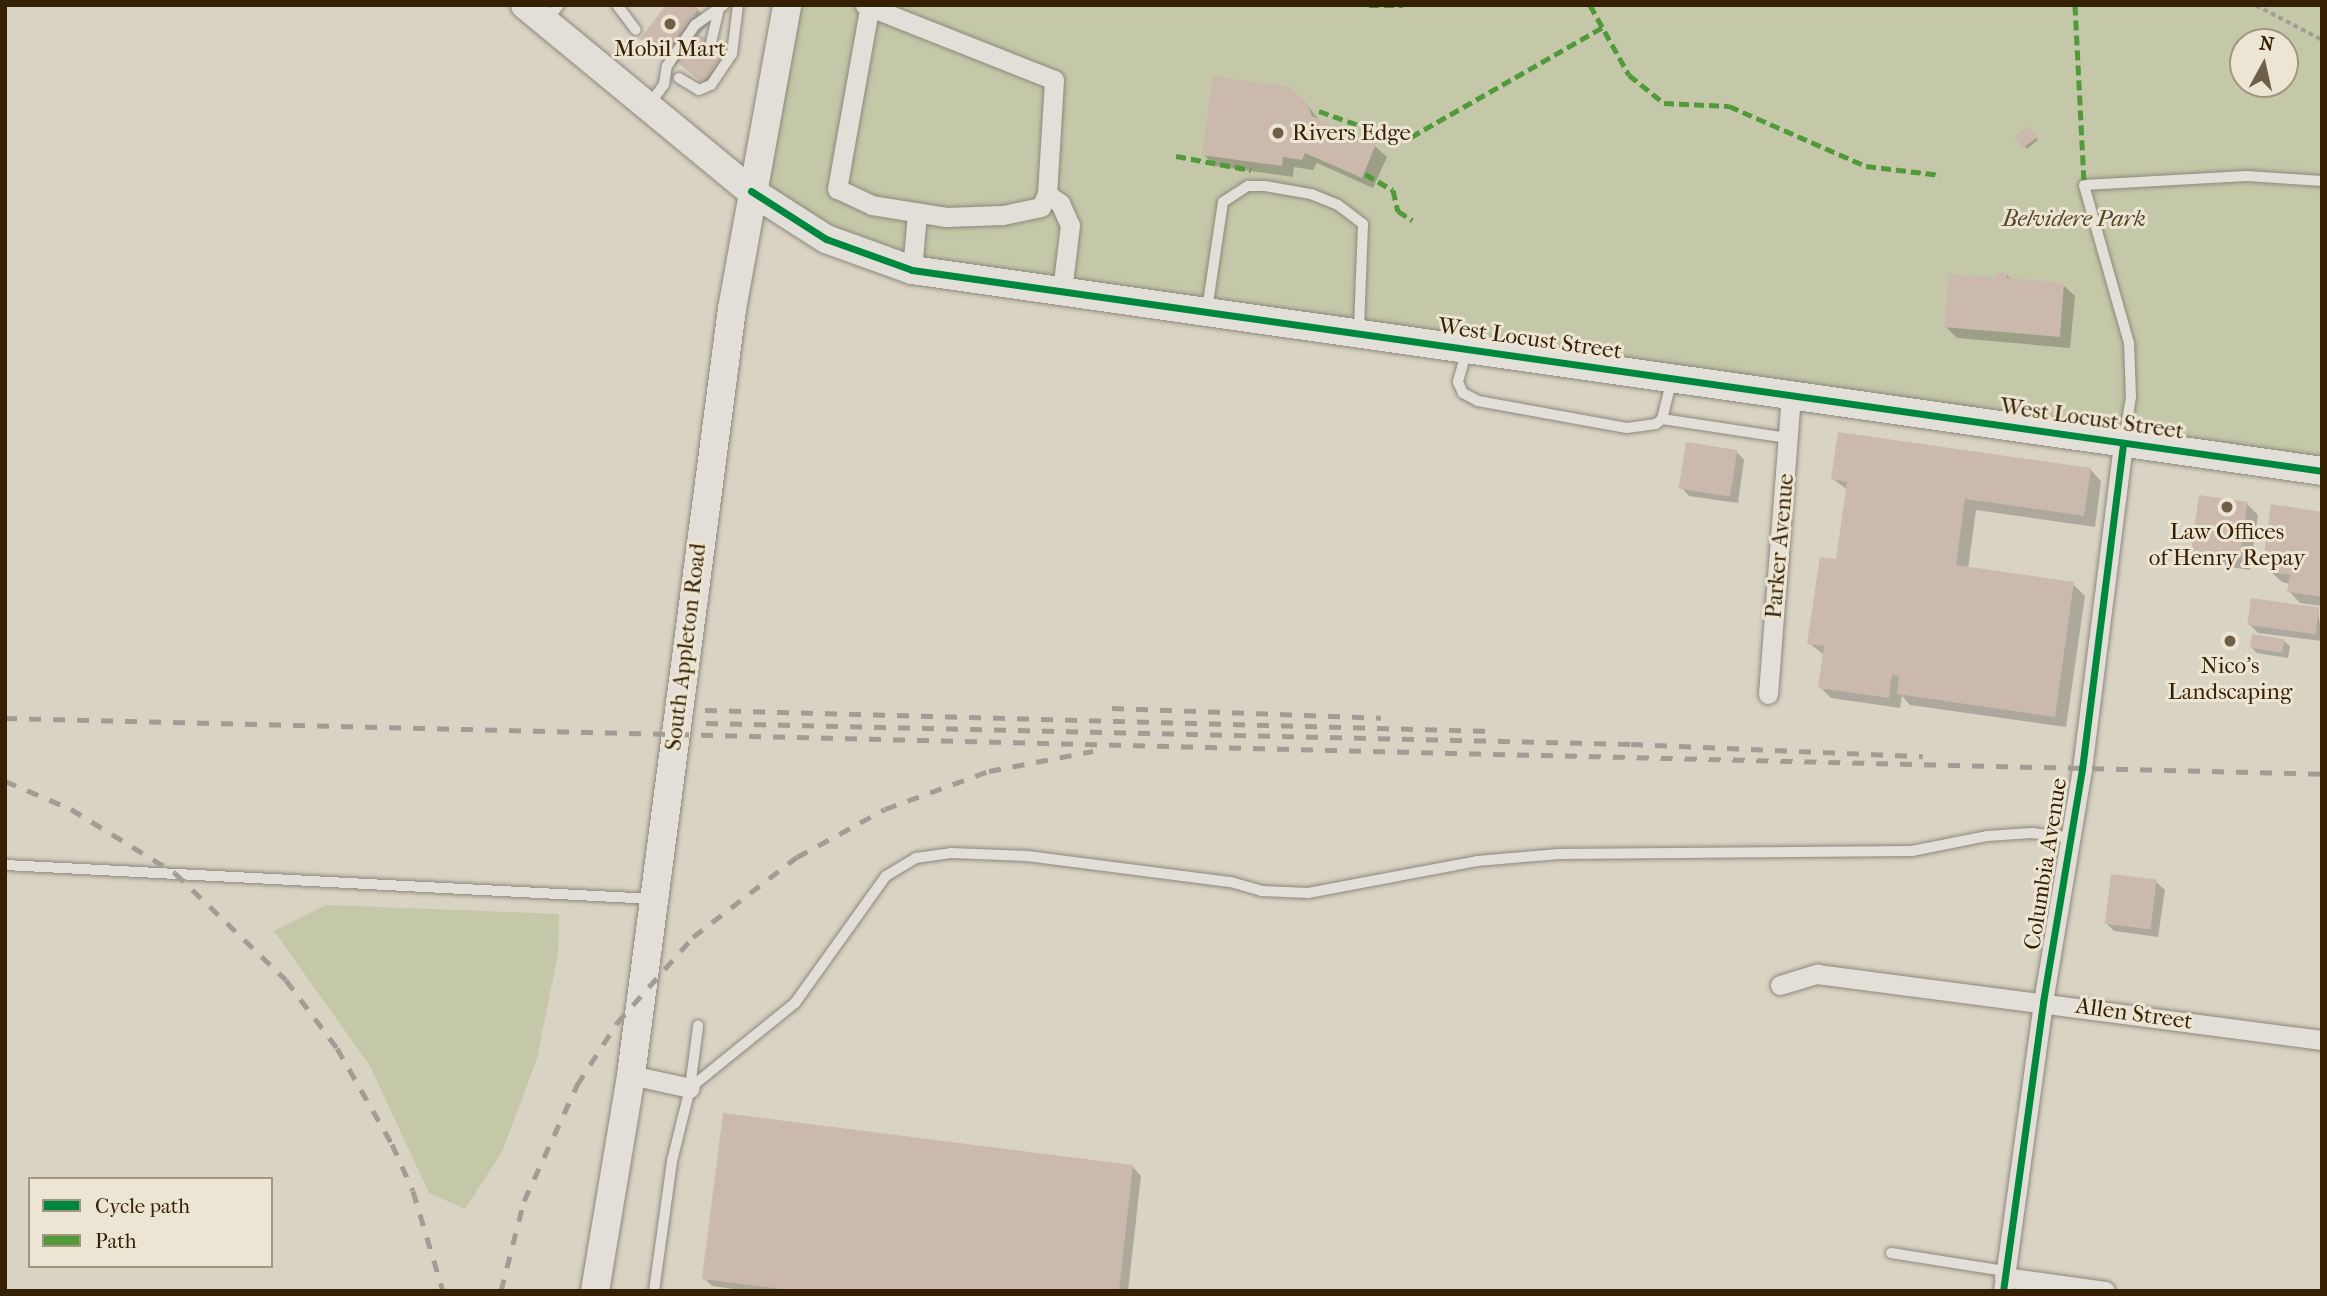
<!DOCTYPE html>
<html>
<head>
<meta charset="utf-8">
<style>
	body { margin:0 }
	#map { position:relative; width:2327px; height:1296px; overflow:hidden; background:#d9d3c4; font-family:"IM FELL French Canon",serif }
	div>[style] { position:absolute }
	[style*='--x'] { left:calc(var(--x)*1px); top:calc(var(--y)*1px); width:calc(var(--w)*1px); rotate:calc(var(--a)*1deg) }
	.green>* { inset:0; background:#c4c7a8 }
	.shadow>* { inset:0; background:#0003; transform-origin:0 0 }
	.building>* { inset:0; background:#cab9ac; transform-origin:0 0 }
	.path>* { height:3.5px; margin-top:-1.75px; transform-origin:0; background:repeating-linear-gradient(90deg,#a29d94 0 5px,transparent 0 8.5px) }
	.roads { filter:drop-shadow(0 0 2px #8e887c) drop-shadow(0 0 2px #8e887c) }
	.lane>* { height:10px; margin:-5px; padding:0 5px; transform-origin:5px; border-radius:5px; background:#e2dfd8 }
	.street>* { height:19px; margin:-9.5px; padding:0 9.5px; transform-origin:9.5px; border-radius:9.5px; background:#e2dfd8 }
	.secondary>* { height:28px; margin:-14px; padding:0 14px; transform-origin:14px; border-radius:14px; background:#e2dfd8 }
	.rail>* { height:5px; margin-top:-2.5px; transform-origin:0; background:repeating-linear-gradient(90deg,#a29d94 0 12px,transparent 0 24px) }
	.quiet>* { height:5px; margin-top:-2.5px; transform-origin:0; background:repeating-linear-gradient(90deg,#519a39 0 10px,transparent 0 15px) }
	.cycleway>* { height:7px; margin:-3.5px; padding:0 3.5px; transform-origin:3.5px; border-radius:3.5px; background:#00873e }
	.dots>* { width:19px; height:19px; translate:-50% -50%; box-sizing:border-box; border:4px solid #ece5d3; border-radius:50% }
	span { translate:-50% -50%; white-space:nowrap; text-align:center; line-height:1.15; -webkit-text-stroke:6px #ece5d3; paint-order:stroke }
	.poi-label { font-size:23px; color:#362003 }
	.left { translate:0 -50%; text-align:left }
	.park-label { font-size:23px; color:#554826; font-style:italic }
	.street-label { font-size:23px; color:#362003 }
	.frame { position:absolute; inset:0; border:7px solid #362003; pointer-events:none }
	.legend { position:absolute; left:28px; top:1177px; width:245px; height:91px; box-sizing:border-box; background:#ece5d3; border:2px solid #a39680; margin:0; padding:9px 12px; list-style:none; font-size:21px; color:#362003 }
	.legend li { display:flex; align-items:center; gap:14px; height:35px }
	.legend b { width:35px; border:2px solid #a39680 }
	.north { position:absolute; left:2229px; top:28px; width:70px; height:70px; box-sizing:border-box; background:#ece5d3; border:2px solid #a39680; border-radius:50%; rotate:8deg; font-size:19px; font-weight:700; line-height:28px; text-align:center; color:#362003 }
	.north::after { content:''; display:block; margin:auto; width:24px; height:32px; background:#6f5f47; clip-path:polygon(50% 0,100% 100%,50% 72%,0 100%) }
</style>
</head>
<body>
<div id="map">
	<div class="green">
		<div style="clip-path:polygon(evenodd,787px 5px,2317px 5px,2322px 7px,2322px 471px,912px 270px,751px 191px,787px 5px,2243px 42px,2285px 42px,2285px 84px,2243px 84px,2243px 42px)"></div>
		<div style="clip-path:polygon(326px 905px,559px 914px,558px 954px,537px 1058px,503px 1150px,465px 1209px,429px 1193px,370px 1066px,274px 931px)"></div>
	</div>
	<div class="shadow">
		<div style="clip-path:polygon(668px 5px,692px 5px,710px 21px,699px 35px,726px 58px,707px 84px,679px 62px,675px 66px,643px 39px)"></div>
		<div style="clip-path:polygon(1306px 104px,1320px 121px,1375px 146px,1387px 157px,1373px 188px,1317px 163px,1313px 170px,1294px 167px,1293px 177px,1215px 166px,1204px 155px)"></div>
		<div style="left:2029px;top:129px;width:14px;height:14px;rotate:51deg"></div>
		<div style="clip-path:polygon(2007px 275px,2012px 280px,2063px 285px,2075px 296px,2070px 348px,1957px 338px,1946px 327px)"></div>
		<div style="clip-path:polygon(1736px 451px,1744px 460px,1738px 503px,1689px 496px,1681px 487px)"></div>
		<div style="clip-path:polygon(2090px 469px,2101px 481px,2095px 527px,1976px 510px,1968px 569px,2073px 584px,2085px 596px,2066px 727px,1910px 705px,1902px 696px,1900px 708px,1831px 698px,1820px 687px,1824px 655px,1809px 643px,1838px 561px,1848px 490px,1833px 479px)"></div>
		<div style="clip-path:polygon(2246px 503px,2258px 515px,2250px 570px,2204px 563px,2192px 552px)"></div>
		<div style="clip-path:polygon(2322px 515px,2322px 606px,2300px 603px,2289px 591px,2290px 584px,2282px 582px,2270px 571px,2272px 559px,2266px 553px)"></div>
		<div style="clip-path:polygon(2318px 609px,2322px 641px,2258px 633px,2249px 624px)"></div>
		<div style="clip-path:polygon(2284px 641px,2290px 646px,2288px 658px,2257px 653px,2252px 648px)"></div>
		<div style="clip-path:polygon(2156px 882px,2165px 890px,2158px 937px,2114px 931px,2105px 922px)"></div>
		<div style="clip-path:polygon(1133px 1167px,1141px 1176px,1128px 1291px,747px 1291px,712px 1286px,704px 1278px)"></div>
	</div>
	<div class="building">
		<div style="clip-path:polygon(666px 5px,699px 8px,663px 56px,640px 39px)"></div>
		<div style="left:700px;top:34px;width:33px;height:36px;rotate:40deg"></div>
		<div style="clip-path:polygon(1213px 76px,1289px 87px,1307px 103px,1312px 116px,1376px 144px,1362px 178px,1305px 153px,1302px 160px,1283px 157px,1282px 166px,1202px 155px)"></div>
		<div style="left:2029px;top:126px;width:14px;height:18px;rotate:54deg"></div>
		<div style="clip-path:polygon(1997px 272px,2007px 273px,2007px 278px,2064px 283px,2060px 337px,1944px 327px,1949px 274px,1996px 278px)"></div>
		<div style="clip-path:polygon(1838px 432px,2091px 468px,2084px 516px,1965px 499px,1956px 565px,2074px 582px,2055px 717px,1897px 694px,1899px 676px,1892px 675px,1889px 698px,1818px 688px,1824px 646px,1807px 644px,1820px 557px,1836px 559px,1847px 482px,1831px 479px)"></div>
		<div style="left:1686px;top:442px;width:52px;height:47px;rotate:9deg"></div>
		<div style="left:2199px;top:495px;width:49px;height:58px;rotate:8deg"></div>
		<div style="clip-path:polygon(2271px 504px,2322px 512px,2322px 597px,2287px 592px,2290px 575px,2268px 572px,2271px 555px,2264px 554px)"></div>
		<div style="left:2251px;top:598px;width:69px;height:27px;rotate:8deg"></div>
		<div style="left:2252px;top:634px;width:33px;height:14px;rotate:9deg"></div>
		<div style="left:2111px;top:874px;width:46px;height:50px;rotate:7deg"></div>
		<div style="clip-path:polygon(723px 1113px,1133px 1165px,1119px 1291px,798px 1291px,702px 1279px)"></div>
	</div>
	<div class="path">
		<div style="--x:2256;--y:5;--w:75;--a:27.9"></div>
	</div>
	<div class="roads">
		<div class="lane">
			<div style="--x:617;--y:5;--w:31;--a:53"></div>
			<div style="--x:548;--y:19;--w:18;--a:-52"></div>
			<div style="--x:711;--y:43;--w:36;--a:-77"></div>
			<div style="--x:679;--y:78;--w:23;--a:31"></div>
			<div style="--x:699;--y:90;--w:13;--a:-23"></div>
			<div style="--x:711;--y:85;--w:37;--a:-56"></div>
			<div style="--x:732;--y:54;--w:49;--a:-83"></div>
			<div style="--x:649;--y:105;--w:26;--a:-54"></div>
			<div style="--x:664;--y:84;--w:18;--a:-81"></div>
			<div style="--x:667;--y:66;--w:50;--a:-55.7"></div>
			<div style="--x:695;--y:25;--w:35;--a:-35"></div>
			<div style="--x:1207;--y:310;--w:109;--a:-81.6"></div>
			<div style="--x:1223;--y:202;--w:30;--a:-33"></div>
			<div style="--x:1248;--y:186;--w:17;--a:0"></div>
			<div style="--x:1265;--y:186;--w:47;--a:9.9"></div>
			<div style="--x:1311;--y:194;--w:29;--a:22"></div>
			<div style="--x:1338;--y:205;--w:31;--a:37"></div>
			<div style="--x:1363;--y:224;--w:106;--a:92.2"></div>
			<div style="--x:1467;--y:350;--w:33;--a:106"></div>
			<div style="--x:1458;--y:382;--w:12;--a:66"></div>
			<div style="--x:1463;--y:393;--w:17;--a:28"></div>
			<div style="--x:1478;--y:401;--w:151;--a:10.3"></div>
			<div style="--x:1627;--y:428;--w:29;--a:-8"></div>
			<div style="--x:1656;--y:424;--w:8;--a:-40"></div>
			<div style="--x:1662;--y:419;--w:38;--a:-76"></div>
			<div style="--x:1662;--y:419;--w:127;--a:8.6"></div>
			<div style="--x:2124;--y:440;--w:44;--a:-80.8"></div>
			<div style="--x:2131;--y:397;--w:54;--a:-92.1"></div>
			<div style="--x:2129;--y:343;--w:164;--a:-105.9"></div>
			<div style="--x:2084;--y:185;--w:163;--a:-3.2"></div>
			<div style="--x:2247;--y:176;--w:75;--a:3.8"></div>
			<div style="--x:5;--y:865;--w:649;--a:3"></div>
			<div style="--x:690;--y:1088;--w:135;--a:-39"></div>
			<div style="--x:795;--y:1003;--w:156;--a:-54.4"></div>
			<div style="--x:886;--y:876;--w:35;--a:-31"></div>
			<div style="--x:916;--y:858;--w:35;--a:-8"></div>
			<div style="--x:951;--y:853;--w:76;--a:2.3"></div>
			<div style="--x:1027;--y:856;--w:206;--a:7.3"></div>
			<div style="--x:1231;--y:882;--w:32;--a:16"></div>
			<div style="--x:1262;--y:891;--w:46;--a:2.5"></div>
			<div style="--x:1308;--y:893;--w:172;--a:-10.7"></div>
			<div style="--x:1477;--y:861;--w:82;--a:-4.9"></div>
			<div style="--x:1559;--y:854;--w:353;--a:-0.5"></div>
			<div style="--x:1912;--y:851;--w:76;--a:-11.3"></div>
			<div style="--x:1987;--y:836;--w:45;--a:-3.8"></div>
			<div style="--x:2032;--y:833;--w:38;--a:7"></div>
			<div style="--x:1891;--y:1253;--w:115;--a:9"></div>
			<div style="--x:654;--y:1291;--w:131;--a:-82.1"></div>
			<div style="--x:672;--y:1161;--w:75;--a:-76.1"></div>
			<div style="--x:690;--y:1088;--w:63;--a:-82.6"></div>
		</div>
		<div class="street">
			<div style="--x:865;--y:5;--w:203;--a:21.6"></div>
			<div style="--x:1054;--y:80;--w:114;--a:93.5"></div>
			<div style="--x:1047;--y:194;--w:14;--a:115"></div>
			<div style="--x:1041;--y:207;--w:40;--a:168"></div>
			<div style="--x:1002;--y:215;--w:56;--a:178"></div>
			<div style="--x:946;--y:217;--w:75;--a:-170.8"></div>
			<div style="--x:872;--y:205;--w:38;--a:-155"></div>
			<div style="--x:837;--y:189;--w:183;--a:-79.9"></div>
			<div style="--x:1047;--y:194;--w:16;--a:35"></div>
			<div style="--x:1060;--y:203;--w:24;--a:66"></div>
			<div style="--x:1070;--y:225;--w:66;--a:96.9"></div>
			<div style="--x:912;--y:270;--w:56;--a:-84.9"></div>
			<div style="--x:1768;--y:694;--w:298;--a:-85.6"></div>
			<div style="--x:1780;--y:985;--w:39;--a:-17"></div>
			<div style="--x:1817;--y:974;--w:509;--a:7.45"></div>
			<div style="--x:631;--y:1075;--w:60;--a:12.4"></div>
			<div style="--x:2004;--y:1277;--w:102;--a:7.9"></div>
			<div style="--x:2003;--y:1291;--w:292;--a:-82.1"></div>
			<div style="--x:2043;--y:1002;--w:236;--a:-80.5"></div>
			<div style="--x:2082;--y:769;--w:328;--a:-82.8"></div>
		</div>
		<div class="secondary">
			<div style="--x:525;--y:5;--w:293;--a:39.5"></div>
			<div style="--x:751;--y:191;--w:89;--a:32.6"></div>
			<div style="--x:826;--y:239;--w:91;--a:19.8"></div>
			<div style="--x:912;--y:270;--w:1424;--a:8.11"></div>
			<div style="--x:595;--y:1291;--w:219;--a:-80.5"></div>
			<div style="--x:631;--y:1075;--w:773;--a:-82.49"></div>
			<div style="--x:732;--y:309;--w:309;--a:-79.7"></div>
		</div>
	</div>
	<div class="rail">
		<div style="--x:1112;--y:708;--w:269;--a:2.1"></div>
		<div style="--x:705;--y:710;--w:787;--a:1.53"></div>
		<div style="--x:5;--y:718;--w:2318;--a:1.38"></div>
		<div style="--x:706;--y:723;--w:925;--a:1.3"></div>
		<div style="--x:1631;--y:744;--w:292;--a:2.4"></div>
		<div style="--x:5;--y:781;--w:72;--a:23"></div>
		<div style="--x:71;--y:809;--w:122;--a:31.6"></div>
		<div style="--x:175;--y:873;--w:154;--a:43.9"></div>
		<div style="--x:286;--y:980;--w:85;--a:53.1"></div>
		<div style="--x:337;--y:1048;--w:111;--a:60.2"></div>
		<div style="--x:392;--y:1144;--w:51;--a:65.9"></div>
		<div style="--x:413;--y:1191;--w:104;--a:73.3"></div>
		<div style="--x:501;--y:1291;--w:93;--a:-75.7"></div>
		<div style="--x:524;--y:1201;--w:128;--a:-65.4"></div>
		<div style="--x:577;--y:1085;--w:74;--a:-57.2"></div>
		<div style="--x:617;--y:1023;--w:115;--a:-48.5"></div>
		<div style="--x:693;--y:937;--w:131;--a:-37.6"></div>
		<div style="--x:797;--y:857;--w:100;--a:-28.6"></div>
		<div style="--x:885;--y:809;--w:111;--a:-20.1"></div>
		<div style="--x:989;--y:771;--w:106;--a:-10.9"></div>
	</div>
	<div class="quiet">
		<div style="--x:1369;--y:5;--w:34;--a:0"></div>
		<div style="--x:1590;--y:5;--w:80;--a:60.9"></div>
		<div style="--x:1629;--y:75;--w:45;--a:38.7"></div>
		<div style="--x:1664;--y:103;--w:65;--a:2.6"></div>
		<div style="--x:1729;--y:106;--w:150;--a:23.7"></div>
		<div style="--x:1866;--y:166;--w:75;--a:6.9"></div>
		<div style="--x:2075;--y:5;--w:180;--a:87.1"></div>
		<div style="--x:1319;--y:111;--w:74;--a:19.7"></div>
		<div style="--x:1389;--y:136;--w:22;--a:3"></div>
		<div style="--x:1411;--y:137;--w:221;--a:-29.8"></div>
		<div style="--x:1176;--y:156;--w:76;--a:10.6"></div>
		<div style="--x:1365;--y:174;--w:32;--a:30"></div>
		<div style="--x:1393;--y:190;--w:22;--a:77"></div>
		<div style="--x:1398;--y:211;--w:17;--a:33"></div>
	</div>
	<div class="cycleway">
		<div style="--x:751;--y:191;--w:89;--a:32.6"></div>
		<div style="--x:826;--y:239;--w:91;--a:19.8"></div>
		<div style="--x:912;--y:270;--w:1424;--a:8.11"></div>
		<div style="--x:2003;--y:1291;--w:292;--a:-82.1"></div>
		<div style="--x:2043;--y:1002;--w:236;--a:-80.5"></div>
		<div style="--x:2082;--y:769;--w:328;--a:-82.8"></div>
	</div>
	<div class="dots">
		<div style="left:670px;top:24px;background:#6f5f47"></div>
		<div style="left:1278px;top:133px;background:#6f5f47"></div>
		<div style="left:2227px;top:507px;background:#6f5f47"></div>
		<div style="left:2230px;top:641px;background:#6f5f47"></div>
	</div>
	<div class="poi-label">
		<span style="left:670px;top:49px">Mobil Mart</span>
		<span class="left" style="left:1292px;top:133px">Rivers Edge</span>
		<span style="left:2227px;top:545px">Law Offices<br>of Henry Repay</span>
		<span style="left:2230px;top:679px">Nico's<br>Landscaping</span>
	</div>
	<div class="park-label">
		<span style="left:2074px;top:219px">Belvidere Park</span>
	</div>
	<div class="street-label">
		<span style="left:1530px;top:339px;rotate:8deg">West Locust Street</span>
		<span style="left:2092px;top:419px;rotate:8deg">West Locust Street</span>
		<span style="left:1780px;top:546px;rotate:-85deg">Parker Avenue</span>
		<span style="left:686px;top:647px;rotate:-83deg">South Appleton Road</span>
		<span style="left:2046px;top:864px;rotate:-81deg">Columbia Avenue</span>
		<span style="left:2134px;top:1014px;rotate:8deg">Allen Street</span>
	</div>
	<div class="frame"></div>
	<ul class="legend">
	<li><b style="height:9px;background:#00873e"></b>Cycle path</li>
	<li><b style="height:9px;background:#519a39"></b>Path</li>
	</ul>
	<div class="north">N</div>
</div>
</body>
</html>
